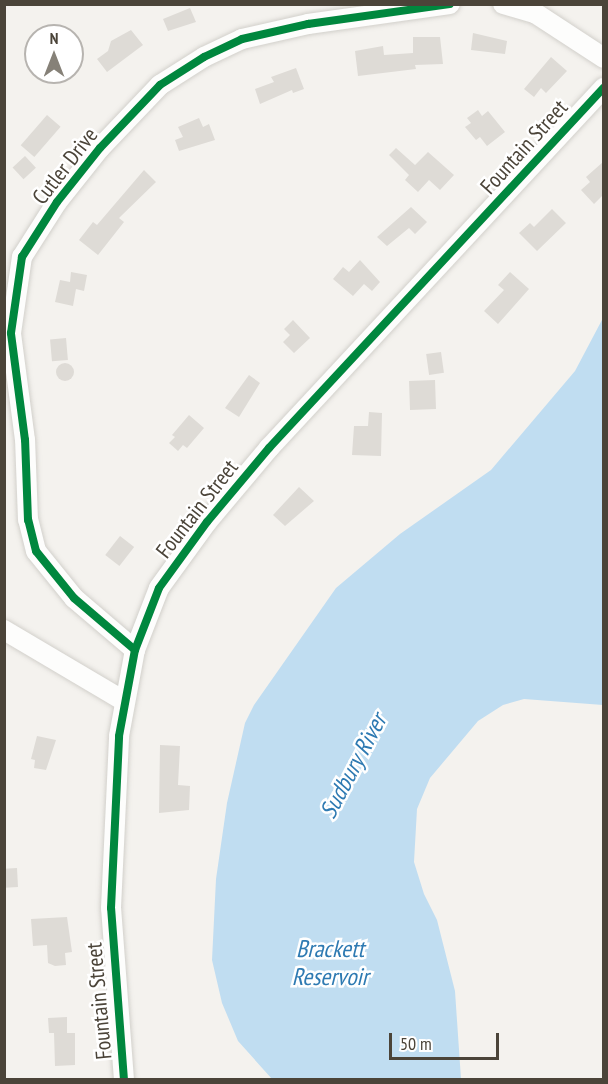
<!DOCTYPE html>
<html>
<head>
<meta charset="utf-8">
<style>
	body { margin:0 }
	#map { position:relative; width:608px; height:1084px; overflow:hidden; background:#f4f2ee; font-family:"PT Sans Narrow",sans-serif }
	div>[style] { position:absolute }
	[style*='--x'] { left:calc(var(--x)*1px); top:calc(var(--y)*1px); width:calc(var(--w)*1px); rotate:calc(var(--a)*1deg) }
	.water>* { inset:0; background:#c0ddf1 }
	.building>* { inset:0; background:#dedbd6; transform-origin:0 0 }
	.round { border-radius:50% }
	.roads { filter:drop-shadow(0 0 2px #d2d0cb) drop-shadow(0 0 2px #d2d0cb) }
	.minor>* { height:20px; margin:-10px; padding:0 10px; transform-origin:10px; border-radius:10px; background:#fdfdfc }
	.cycleway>* { height:8px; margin:-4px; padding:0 4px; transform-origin:4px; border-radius:4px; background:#00873e }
	span { translate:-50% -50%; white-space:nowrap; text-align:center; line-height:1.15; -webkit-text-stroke:5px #fff; paint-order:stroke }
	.street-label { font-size:22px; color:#4b4439 }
	.water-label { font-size:24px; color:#2e7ab2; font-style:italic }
	.frame { position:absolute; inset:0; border:6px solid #4b4439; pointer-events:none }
	.north { position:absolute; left:24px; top:24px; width:60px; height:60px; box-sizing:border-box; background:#fff; border:2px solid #b7b4b0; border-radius:50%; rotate:0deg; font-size:16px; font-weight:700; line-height:24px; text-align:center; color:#4b4439 }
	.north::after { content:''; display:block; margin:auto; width:21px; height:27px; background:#868178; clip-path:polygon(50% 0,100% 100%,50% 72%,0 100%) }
	.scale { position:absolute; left:389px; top:1033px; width:110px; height:27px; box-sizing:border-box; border:3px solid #4b4439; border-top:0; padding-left:8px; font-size:18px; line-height:21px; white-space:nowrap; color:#4b4439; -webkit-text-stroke:4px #fff; paint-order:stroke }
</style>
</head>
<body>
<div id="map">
	<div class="water">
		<div style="clip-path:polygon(603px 318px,603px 705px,524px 699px,503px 705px,478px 721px,430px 778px,417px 809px,414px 862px,424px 894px,437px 920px,455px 991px,461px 1079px,272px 1079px,238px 1041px,222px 1003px,212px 960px,216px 879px,227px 803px,245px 723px,254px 705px,336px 588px,400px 534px,491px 470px,575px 371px)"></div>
	</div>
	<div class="building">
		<div style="clip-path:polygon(190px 8px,196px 22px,168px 31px,163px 19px)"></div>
		<div style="clip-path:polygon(131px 30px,143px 45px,107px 72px,97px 59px,108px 51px,111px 41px)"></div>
		<div style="clip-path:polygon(473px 33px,507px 41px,505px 54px,471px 50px)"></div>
		<div style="clip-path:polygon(413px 37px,440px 37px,443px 64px,415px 65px,416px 69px,358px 76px,355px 51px,383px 46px,384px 55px,413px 53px)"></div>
		<div style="clip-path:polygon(551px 57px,567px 71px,546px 93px,541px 88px,534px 97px,524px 89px)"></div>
		<div style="clip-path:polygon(296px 68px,304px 89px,293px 93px,292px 90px,260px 104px,255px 89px,274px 82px,271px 77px)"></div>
		<div style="clip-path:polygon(478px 110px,482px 116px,488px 111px,505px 132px,487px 146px,480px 137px,476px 140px,465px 127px,471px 123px,467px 118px)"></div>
		<div style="left:47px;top:115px;width:18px;height:40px;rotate:41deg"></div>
		<div style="clip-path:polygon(199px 118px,203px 127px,209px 124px,215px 140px,179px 151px,175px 140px,183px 137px,178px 127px)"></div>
		<div style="clip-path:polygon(396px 148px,415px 165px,428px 152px,454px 175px,440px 190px,429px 180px,418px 192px,405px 180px,409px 175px,389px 155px)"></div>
		<div style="left:25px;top:156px;width:16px;height:17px;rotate:47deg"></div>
		<div style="clip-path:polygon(603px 162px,603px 195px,594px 204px,581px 190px,590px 182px,586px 177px)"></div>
		<div style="clip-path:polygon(144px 170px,156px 182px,119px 218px,124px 222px,98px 255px,79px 240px,93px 222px,97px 225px)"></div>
		<div style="clip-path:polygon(411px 207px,427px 222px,415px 234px,409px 228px,387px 246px,377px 237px)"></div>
		<div style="clip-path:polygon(552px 209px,566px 223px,537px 251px,519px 233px,530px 223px,534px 227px)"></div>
		<div style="clip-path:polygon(360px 260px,380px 282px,372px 291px,364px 284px,353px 296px,333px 279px,343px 267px,349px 272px)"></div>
		<div style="clip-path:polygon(71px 272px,87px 275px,84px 291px,76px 289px,73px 306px,55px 302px,60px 280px,70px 282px)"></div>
		<div style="clip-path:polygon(510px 272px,529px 289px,498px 324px,484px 311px,504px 290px,498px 285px)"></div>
		<div style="clip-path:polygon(293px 320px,310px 338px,294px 353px,283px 342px,290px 335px,284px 329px)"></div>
		<div style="left:66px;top:338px;width:22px;height:16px;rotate:85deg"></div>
		<div style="left:441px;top:352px;width:21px;height:15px;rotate:82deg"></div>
		<div class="round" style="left:56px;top:363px;width:18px;height:18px"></div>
		<div style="clip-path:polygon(249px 375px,260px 383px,239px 417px,225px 408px)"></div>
		<div style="left:435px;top:380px;width:29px;height:26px;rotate:88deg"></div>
		<div style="clip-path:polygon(369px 412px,382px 413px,381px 456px,352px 455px,354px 426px,368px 426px)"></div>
		<div style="clip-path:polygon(189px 415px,204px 428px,187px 448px,183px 445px,178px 451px,169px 443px,175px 437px,172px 435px)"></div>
		<div style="clip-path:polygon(299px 487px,314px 501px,285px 526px,273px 515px)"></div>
		<div style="left:120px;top:536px;width:18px;height:24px;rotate:38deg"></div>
		<div style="clip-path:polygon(37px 736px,56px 740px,46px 770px,34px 768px,35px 760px,31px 759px)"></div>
		<div style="clip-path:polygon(160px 745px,180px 746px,178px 785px,190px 786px,189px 810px,159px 813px)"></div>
		<div style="left:17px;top:868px;width:19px;height:13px;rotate:87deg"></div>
		<div style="clip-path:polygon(67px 917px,72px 952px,65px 953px,66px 965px,55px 966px,48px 963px,47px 945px,33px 946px,31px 919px)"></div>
		<div style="clip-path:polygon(67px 1017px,67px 1033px,75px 1033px,75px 1065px,55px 1066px,54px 1033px,49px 1033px,48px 1018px)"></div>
	</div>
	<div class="roads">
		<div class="minor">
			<div style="--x:503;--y:4;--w:33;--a:16"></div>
			<div style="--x:535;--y:13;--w:82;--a:33.1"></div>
			<div style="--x:4;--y:630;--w:139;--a:30.6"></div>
			<div style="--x:135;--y:650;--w:80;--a:-139.6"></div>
			<div style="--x:74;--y:598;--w:60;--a:-129"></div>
			<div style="--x:36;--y:551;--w:32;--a:-104"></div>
			<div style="--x:28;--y:520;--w:80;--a:-92.1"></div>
			<div style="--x:25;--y:440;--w:108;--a:-97.5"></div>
			<div style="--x:11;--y:333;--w:77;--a:-81.8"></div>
			<div style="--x:22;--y:257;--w:65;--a:-57.5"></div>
			<div style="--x:57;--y:202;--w:69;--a:-51.5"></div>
			<div style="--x:100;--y:148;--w:87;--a:-46.4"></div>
			<div style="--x:160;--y:85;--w:52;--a:-32.5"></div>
			<div style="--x:204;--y:57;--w:42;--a:-25.3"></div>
			<div style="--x:242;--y:39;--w:68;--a:-12.8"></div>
			<div style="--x:308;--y:24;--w:143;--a:-8"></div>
			<div style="--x:124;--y:1080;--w:172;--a:-94.3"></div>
			<div style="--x:111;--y:908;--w:172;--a:-87.3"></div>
			<div style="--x:119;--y:736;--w:87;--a:-79.5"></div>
			<div style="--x:135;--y:650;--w:66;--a:-68.8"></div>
			<div style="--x:159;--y:588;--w:82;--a:-54"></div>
			<div style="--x:207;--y:522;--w:97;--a:-50"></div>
			<div style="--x:269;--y:448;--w:492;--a:-47.1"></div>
		</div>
	</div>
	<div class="cycleway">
		<div style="--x:135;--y:650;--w:80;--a:-139.6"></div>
		<div style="--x:74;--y:598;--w:60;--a:-129"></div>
		<div style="--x:36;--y:551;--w:32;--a:-104"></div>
		<div style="--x:28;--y:520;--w:80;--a:-92.1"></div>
		<div style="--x:25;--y:440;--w:108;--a:-97.5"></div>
		<div style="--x:11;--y:333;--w:77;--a:-81.8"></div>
		<div style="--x:22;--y:257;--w:65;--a:-57.5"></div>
		<div style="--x:57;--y:202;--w:69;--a:-51.5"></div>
		<div style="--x:100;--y:148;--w:87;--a:-46.4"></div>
		<div style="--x:160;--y:85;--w:52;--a:-32.5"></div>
		<div style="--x:204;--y:57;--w:42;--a:-25.3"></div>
		<div style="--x:242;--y:39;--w:68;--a:-12.8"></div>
		<div style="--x:308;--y:24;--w:143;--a:-8"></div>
		<div style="--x:124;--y:1080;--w:172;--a:-94.3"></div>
		<div style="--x:111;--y:908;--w:172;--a:-87.3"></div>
		<div style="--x:119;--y:736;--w:87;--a:-79.5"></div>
		<div style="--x:135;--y:650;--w:66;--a:-68.8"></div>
		<div style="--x:159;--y:588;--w:82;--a:-54"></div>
		<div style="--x:207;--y:522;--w:97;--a:-50"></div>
		<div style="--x:269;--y:448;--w:492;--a:-47.1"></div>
	</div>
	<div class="street-label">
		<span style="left:524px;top:147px;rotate:-48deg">Fountain Street</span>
		<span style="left:65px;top:166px;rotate:-52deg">Cutler Drive</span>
		<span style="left:197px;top:509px;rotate:-52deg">Fountain Street</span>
		<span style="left:99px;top:1001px;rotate:-95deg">Fountain Street</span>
	</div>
	<div class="water-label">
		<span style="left:353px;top:766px;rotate:-62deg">Sudbury River</span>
		<span style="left:330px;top:963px">Brackett<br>Reservoir</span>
	</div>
	<div class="frame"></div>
	<div class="north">N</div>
	<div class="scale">50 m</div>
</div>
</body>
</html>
